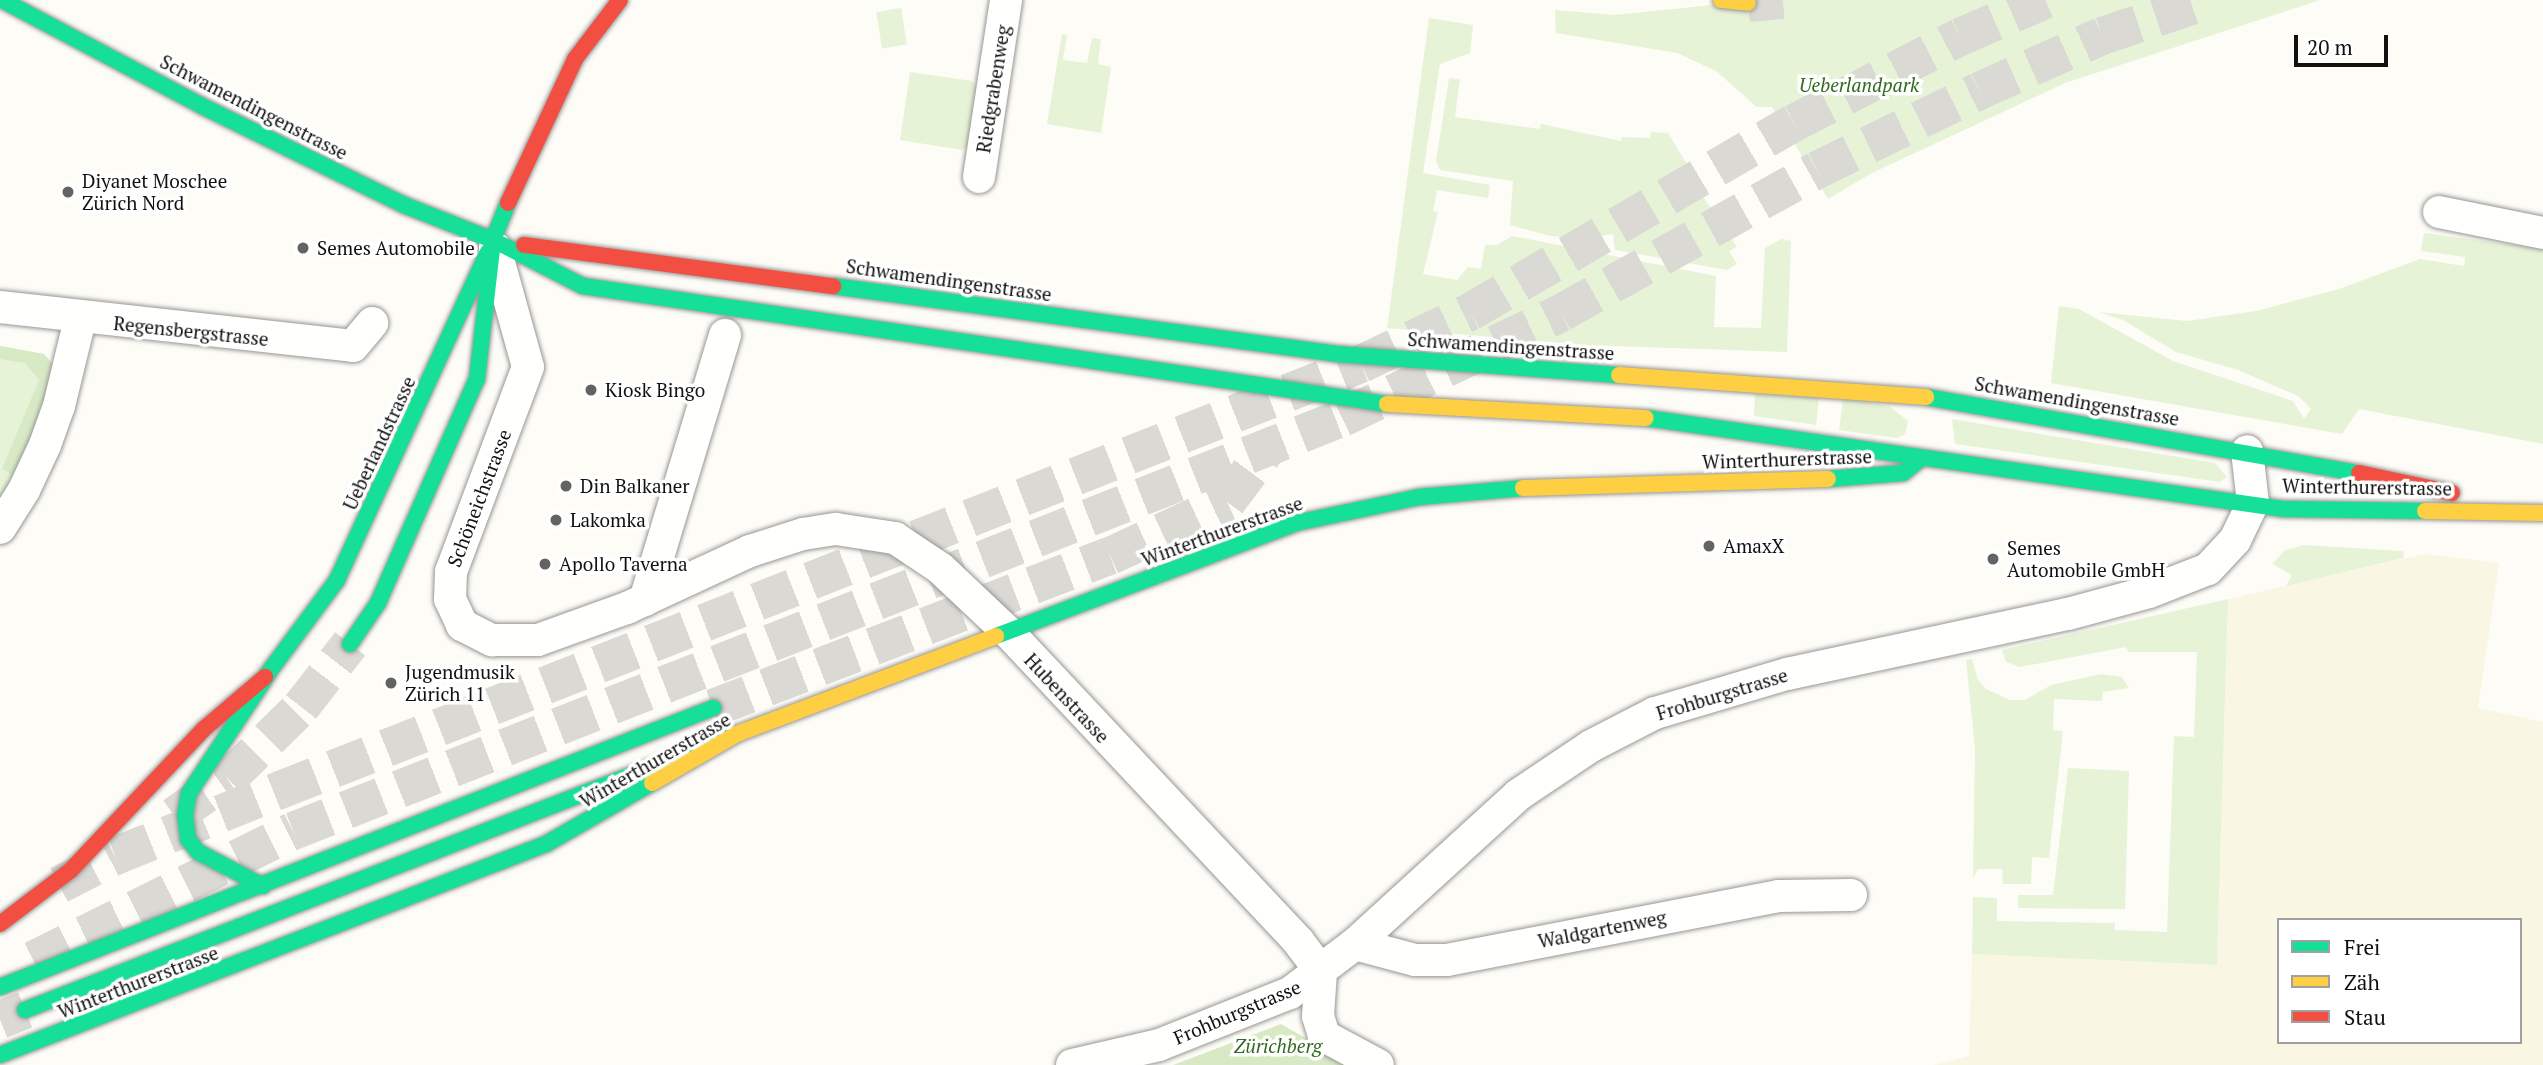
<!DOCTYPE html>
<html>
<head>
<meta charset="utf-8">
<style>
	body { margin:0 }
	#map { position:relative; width:2543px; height:1065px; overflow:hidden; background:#fdfcf7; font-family:"PT Serif",serif }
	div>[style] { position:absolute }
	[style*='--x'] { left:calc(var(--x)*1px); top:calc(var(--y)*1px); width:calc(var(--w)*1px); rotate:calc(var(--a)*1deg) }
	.farmland>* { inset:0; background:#f9f7e4 }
	.green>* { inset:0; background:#e7f3d7; transform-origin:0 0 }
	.forest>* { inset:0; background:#d8eac5 }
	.highway-tunnel>* { height:38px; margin-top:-19px; transform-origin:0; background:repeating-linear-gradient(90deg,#dad9d4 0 38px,transparent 0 57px) }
	.roads { filter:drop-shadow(0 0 2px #979795) drop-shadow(0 0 2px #979795) }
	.street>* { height:32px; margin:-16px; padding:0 16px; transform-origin:16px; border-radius:16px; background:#fffffe }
	.fast>* { height:16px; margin:-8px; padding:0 8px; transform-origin:8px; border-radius:8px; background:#16e098 }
	.slow>* { height:16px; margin:-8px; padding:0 8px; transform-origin:8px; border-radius:8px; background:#ffcf43 }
	.jam>* { height:16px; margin:-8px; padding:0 8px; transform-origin:8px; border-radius:8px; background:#f24e42 }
	.dots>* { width:19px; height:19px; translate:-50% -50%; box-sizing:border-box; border:4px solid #fff; border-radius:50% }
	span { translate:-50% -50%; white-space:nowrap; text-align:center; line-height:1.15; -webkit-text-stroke:7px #fff; paint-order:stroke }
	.park-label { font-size:19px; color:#2f6b1f; font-style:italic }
	.street-label { font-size:19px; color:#111 }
	.poi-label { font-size:19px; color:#111 }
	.left { translate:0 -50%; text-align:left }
	.legend { position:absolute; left:2277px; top:918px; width:245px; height:126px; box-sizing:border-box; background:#fff; border:2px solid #a0a0a0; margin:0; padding:9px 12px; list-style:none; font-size:21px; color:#111 }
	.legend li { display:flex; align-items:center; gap:14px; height:35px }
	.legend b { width:35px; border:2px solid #a0a0a0 }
	.scale { position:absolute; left:2294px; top:35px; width:94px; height:32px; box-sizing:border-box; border:4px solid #111; border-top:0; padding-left:9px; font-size:21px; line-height:24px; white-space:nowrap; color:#111; -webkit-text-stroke:5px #fff; paint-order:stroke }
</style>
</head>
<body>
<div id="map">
	<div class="farmland">
		<div style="clip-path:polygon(evenodd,2425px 554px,2499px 563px,2478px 708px,2543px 722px,2543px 1065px,1934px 1065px,1969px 1056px,1972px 954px,2217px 965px,2228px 599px,2425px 554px,2279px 920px,2520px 920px,2520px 1042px,2279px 1042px,2279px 920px)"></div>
	</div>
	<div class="green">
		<div style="clip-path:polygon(1763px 0,2320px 0,2065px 83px,1872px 173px,1828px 199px,1772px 107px,1757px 107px,1716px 71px,1677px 53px,1556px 33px,1555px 10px,1614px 15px)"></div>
		<div style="left:901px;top:8px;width:37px;height:25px;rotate:81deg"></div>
		<div style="clip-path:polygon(1429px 18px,1473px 25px,1470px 53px,1440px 64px,1423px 173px,1490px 185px,1488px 198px,1437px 190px,1433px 211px,1438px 212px,1423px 274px,1457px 280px,1468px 267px,1481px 269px,1485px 245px,1497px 245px,1512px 236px,1716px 276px,1714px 327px,1761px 328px,1765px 248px,1782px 239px,1791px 241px,1787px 352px,1585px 345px,1387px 328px)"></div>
		<div style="clip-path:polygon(1062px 34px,1067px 35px,1063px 60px,1087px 63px,1092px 38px,1101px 39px,1098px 64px,1111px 67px,1101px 133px,1047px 124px)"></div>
		<div style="clip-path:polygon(910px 72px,972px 81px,978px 88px,972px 142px,962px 150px,900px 140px)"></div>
		<div style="clip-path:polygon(1449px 78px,1460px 79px,1455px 117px,1540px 129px,1541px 124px,1621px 141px,1622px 137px,1650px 138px,1651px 132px,1668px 133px,1693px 174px,1690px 177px,1737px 247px,1729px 251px,1737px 264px,1727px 270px,1615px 250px,1613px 234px,1582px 239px,1550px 236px,1510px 225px,1513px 181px,1440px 170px,1436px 161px)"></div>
		<div style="clip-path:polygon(2424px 233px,2543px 249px,2543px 444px,2359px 409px,2342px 434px,2051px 383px,2059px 306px,2079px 309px,2173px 361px,2293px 401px,2304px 419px,2311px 409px,2298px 396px,2238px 370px,2176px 352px,2123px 320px,2098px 312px,2187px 321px,2256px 311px,2339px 289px,2420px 259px,2464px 266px,2465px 257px,2421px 251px)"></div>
		<div style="clip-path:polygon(0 346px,44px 354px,57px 380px,0 507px)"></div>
		<div style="clip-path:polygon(1755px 394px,1819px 398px,1816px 425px,1754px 416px)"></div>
		<div style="clip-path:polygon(1843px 399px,1889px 406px,1908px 421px,1905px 434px,1897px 438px,1839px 430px)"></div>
		<div style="clip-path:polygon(1952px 419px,2215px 463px,2227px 477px,2220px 482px,1955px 444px)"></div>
		<div style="clip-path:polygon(2303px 545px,2403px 551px,2404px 558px,2286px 586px,2292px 575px,2272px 564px,2284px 551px)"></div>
		<div style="clip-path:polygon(2228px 599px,2217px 965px,1972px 954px,1973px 897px,1997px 898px,1997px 921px,2115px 923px,2115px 930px,2167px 932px,2174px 736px,2194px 737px,2197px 652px,2128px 652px,2126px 647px,2020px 667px,2006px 662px,2002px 650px)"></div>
		<div style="clip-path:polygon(1972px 659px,1978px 680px,1986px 689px,2010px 700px,2025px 700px,2051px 685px,2101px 674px,2122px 677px,2129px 688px,2103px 692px,2102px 701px,2054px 699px,2053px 730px,2063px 731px,2049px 858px,2032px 857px,2031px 884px,2003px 884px,2002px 869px,1978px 869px,1973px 878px,1975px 748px,1966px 660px)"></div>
		<div style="clip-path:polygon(2068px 768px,2129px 771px,2125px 909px,2018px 908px,2018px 895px,2053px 895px)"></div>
	</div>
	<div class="forest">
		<div style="clip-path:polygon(0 346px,44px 354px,57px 369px,17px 477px,2px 469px,39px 380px,25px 363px,0 359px)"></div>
		<div style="clip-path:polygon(1281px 1024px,1352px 1065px,1173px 1065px)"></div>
	</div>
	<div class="highway-tunnel">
		<div style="--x:1748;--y:3;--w:35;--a:-5"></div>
		<div style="--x:713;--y:708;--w:425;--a:-21"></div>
		<div style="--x:1110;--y:556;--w:129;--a:-24.8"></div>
		<div style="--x:1227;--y:502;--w:65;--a:-53.1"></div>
		<div style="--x:174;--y:816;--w:65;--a:-34.4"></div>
		<div style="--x:228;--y:779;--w:103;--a:-44.6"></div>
		<div style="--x:301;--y:707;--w:80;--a:-52.1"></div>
		<div style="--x:59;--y:885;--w:63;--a:-27.4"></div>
		<div style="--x:115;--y:856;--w:178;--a:-21.8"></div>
		<div style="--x:280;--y:790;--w:1162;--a:-21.51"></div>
		<div style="--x:1361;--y:364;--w:121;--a:-25.5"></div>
		<div style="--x:1470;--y:312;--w:375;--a:-30.3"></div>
		<div style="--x:1794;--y:123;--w:187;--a:-27.4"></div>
		<div style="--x:1960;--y:37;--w:93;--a:-23.5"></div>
		<div style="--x:33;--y:960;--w:290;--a:-26.4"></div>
		<div style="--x:293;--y:831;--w:1127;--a:-21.49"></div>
		<div style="--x:1342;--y:418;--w:243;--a:-25.6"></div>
		<div style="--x:1561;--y:313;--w:293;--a:-29.2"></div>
		<div style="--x:1817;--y:170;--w:180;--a:-26"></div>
		<div style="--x:1979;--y:91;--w:135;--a:-24.1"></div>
		<div style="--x:2102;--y:36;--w:113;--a:-18.6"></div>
		<div style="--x:0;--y:1020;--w:27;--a:-22"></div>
	</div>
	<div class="roads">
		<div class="street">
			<div style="--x:979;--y:177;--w:179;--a:-81.3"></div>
			<div style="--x:2439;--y:212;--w:106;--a:11.4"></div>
			<div style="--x:495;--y:248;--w:123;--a:74.5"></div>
			<div style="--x:528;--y:367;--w:219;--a:110.6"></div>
			<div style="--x:451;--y:572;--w:27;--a:92"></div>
			<div style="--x:450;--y:599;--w:29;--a:65"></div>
			<div style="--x:462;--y:625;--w:34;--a:27"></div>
			<div style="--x:492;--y:640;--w:46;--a:0"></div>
			<div style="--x:538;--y:640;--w:95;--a:-19.8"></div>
			<div style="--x:627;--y:608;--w:136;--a:-24.9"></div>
			<div style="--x:750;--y:551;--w:56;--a:-17.8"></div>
			<div style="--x:803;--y:534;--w:33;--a:-9"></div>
			<div style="--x:836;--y:529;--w:60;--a:8.7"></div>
			<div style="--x:895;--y:538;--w:54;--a:33.7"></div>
			<div style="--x:940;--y:568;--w:93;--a:43.3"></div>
			<div style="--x:1008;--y:632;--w:424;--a:46.8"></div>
			<div style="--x:1298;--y:941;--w:39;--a:53"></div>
			<div style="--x:1321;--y:972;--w:44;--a:93.9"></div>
			<div style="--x:1318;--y:1016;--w:21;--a:73"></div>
			<div style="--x:1324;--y:1036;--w:61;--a:28.2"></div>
			<div style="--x:0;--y:307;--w:355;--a:6.3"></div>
			<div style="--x:353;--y:346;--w:30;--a:-50"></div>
			<div style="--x:0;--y:528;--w:45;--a:-57.7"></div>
			<div style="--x:24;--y:490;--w:50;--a:-65"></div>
			<div style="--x:45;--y:445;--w:41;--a:-70.3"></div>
			<div style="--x:59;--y:406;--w:89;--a:-76.4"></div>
			<div style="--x:645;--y:600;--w:277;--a:-73.2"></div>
			<div style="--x:1355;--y:944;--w:62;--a:14.9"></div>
			<div style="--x:1415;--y:960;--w:32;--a:0"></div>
			<div style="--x:1447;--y:960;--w:338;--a:-10.9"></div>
			<div style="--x:1779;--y:896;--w:72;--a:-0.8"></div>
			<div style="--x:1072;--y:1065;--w:89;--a:-12.9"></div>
			<div style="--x:1159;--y:1045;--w:141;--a:-21.7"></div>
			<div style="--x:1290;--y:993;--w:81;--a:-37"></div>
			<div style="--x:1355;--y:944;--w:221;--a:-42.4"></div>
			<div style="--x:1518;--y:795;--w:88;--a:-33.9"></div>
			<div style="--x:1591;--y:746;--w:72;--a:-27.3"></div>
			<div style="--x:1655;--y:713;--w:138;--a:-16.5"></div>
			<div style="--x:1787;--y:674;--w:287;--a:-12.1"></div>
			<div style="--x:2068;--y:614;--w:84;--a:-15.2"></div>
			<div style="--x:2149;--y:592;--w:63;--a:-21.3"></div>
			<div style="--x:2208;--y:569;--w:40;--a:-47"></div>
			<div style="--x:2235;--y:540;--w:41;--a:-64.1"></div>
			<div style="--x:2253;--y:503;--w:52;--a:-96.6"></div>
		</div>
		<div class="fast">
			<div style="--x:2;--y:0;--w:226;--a:27.9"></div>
			<div style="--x:202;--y:106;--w:225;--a:26.1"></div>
			<div style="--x:404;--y:205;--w:96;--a:21.5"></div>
			<div style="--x:493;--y:240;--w:40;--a:-68"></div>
			<div style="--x:493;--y:240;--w:101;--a:27.1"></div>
			<div style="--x:583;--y:286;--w:813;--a:8.35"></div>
			<div style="--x:833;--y:286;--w:510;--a:7.67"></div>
			<div style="--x:1338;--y:354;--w:282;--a:4.3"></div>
			<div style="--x:1926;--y:397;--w:440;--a:10"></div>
			<div style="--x:1646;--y:418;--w:643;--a:8.13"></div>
			<div style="--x:2283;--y:509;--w:142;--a:0.8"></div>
			<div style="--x:1828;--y:479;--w:75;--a:-4.6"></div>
			<div style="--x:1903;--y:473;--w:21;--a:-39"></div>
			<div style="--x:996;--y:636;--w:321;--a:-20.6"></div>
			<div style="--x:1296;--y:523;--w:126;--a:-11.9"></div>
			<div style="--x:1419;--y:497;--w:104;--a:-4.9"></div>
			<div style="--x:350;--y:644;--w:50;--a:-55.7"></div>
			<div style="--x:378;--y:603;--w:245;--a:-66.2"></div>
			<div style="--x:477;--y:379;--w:140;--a:-83.4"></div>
			<div style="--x:265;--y:677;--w:121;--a:-53.4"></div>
			<div style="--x:337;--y:580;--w:361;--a:-65.3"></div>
			<div style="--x:263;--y:886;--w:73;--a:-152.4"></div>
			<div style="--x:198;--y:852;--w:16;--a:-128"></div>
			<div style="--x:188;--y:839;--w:24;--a:-97"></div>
			<div style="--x:185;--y:815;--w:22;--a:-80"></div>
			<div style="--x:189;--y:793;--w:143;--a:-56.4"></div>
			<div style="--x:0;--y:987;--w:766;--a:-21.37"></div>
			<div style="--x:25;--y:1010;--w:764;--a:-21.19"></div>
			<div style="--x:0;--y:1055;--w:585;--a:-21.13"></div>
			<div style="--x:546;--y:844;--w:122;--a:-29.9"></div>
		</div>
		<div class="slow">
			<div style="--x:1721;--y:0;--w:27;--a:6"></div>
			<div style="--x:1619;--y:375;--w:308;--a:4.1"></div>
			<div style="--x:1387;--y:404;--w:259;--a:3.1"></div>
			<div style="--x:1523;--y:488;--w:305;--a:-1.7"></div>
			<div style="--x:2425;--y:511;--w:118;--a:1"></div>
			<div style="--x:652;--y:783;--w:98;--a:-30"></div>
			<div style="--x:737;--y:734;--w:277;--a:-20.7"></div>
		</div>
		<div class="jam">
			<div style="--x:508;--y:203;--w:159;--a:-65"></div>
			<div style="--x:575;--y:59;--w:74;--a:-52.7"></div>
			<div style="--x:524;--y:245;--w:312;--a:7.6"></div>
			<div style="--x:2359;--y:473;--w:95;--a:12.1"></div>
			<div style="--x:0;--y:924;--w:89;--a:-37.3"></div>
			<div style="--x:71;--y:870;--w:195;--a:-46.7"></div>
			<div style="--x:205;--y:728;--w:79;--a:-40.4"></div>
		</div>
	</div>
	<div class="dots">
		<div style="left:68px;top:192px;background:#646362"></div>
		<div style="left:303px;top:248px;background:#646362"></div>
		<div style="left:591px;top:390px;background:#646362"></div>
		<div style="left:566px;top:486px;background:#646362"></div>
		<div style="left:556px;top:520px;background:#646362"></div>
		<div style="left:1709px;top:546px;background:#646362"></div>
		<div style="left:1993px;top:559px;background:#646362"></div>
		<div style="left:545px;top:564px;background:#646362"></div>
		<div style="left:391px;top:683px;background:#646362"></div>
	</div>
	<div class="park-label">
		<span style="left:1859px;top:85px">Ueberlandpark</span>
		<span style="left:1278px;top:1046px">Zürichberg</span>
	</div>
	<div class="street-label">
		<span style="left:993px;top:89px;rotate:-81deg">Riedgrabenweg</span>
		<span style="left:254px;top:107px;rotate:27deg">Schwamendingenstrasse</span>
		<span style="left:949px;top:280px;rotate:8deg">Schwamendingenstrasse</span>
		<span style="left:191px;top:331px;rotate:6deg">Regensbergstrasse</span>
		<span style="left:1511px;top:346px;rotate:4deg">Schwamendingenstrasse</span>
		<span style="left:2077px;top:401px;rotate:10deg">Schwamendingenstrasse</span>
		<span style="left:379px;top:443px;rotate:-65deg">Ueberlandstrasse</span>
		<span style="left:1787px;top:459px;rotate:-2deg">Winterthurerstrasse</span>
		<span style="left:2367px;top:487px;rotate:1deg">Winterthurerstrasse</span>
		<span style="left:479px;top:498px;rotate:-69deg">Schöneichstrasse</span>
		<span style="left:1222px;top:531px;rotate:-20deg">Winterthurerstrasse</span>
		<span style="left:1722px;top:694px;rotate:-17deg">Frohburgstrasse</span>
		<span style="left:1067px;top:698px;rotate:47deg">Hubenstrasse</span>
		<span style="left:655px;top:760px;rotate:-30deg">Winterthurerstrasse</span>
		<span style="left:1602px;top:929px;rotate:-11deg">Waldgartenweg</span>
		<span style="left:138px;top:982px;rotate:-21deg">Winterthurerstrasse</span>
		<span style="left:1237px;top:1012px;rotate:-23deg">Frohburgstrasse</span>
	</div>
	<div class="poi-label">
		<span class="left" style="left:82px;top:192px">Diyanet Moschee<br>Zürich Nord</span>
		<span class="left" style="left:317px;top:248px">Semes Automobile</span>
		<span class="left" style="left:605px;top:390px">Kiosk Bingo</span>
		<span class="left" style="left:580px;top:486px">Din Balkaner</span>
		<span class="left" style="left:570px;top:520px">Lakomka</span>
		<span class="left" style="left:1723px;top:546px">AmaxX</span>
		<span class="left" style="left:2007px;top:559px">Semes<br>Automobile GmbH</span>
		<span class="left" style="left:559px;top:564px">Apollo Taverna</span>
		<span class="left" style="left:405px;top:683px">Jugendmusik<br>Zürich 11</span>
	</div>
	<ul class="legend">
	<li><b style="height:9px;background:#16e098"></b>Frei</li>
	<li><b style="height:9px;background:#ffcf43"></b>Zäh</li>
	<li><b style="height:9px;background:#f24e42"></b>Stau</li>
	</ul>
	<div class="scale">20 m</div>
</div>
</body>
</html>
